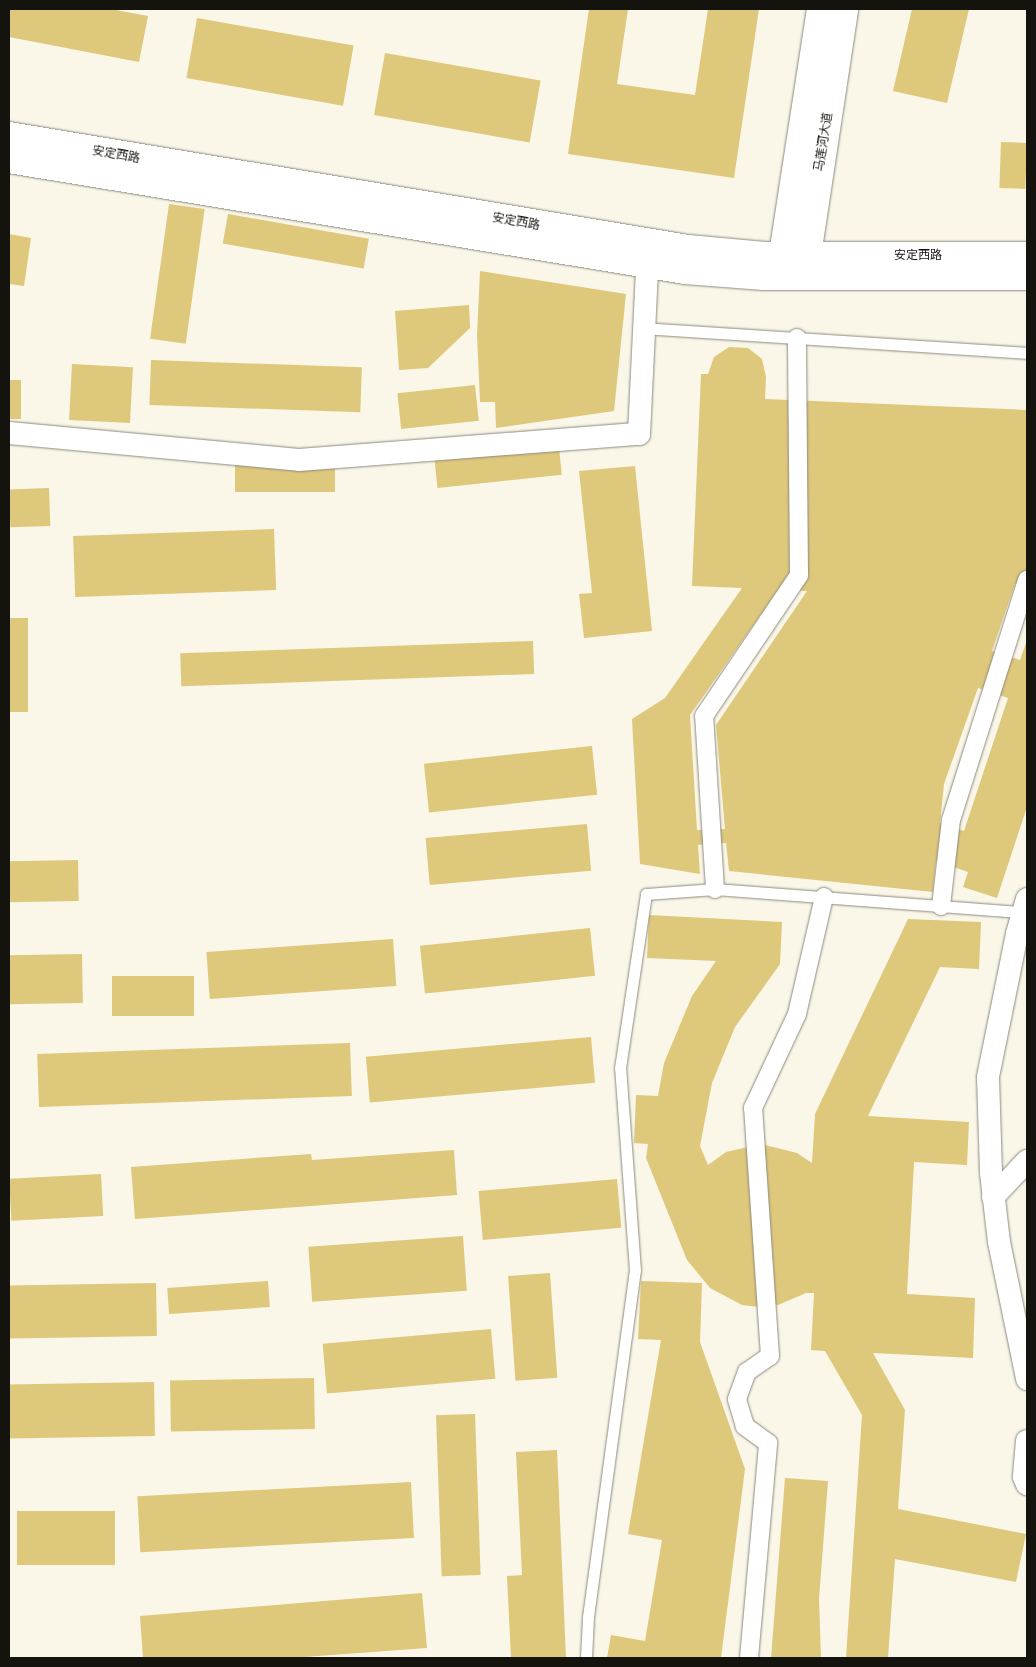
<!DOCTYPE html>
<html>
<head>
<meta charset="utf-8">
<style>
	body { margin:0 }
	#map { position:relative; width:1036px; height:1667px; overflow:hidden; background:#faf6e8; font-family:Raleway,"Noto Sans SC",sans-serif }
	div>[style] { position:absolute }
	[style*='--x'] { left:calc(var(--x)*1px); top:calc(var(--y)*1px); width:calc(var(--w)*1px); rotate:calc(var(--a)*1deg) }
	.building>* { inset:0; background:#dec87c; transform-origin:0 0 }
	.roads { filter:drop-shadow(0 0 1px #8c897d) drop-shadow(0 0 1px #8c897d) }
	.service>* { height:11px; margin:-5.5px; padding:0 5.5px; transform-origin:5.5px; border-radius:5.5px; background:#fff }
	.pedestrian>* { height:18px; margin:-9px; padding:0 9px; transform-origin:9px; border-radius:9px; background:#fff }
	.minor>* { height:22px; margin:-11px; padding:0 11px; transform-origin:11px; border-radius:11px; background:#fff }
	.tertiary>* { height:28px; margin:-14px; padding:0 14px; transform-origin:14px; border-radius:14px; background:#fff }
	span { translate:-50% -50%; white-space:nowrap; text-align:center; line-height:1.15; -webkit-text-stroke:5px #fff; paint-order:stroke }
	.street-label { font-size:12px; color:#14130e }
	.frame { position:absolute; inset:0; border:10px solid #14130e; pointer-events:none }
</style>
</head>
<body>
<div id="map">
	<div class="building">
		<div style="clip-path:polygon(9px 9px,110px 9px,148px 16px,139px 62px,9px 37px)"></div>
		<div style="clip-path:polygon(589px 9px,628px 9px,617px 84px,695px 95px,708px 9px,759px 9px,734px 178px,568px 154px)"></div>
		<div style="clip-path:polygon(912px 9px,969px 9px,947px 103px,893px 91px)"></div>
		<div style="left:197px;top:18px;width:159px;height:61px;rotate:10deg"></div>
		<div style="left:385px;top:53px;width:158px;height:63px;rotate:10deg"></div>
		<div style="left:1001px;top:142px;width:26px;height:46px;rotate:2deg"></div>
		<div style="left:169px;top:204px;width:36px;height:136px;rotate:8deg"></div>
		<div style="left:228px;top:214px;width:143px;height:30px;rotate:10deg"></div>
		<div style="clip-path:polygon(9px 234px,31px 238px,24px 286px,9px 284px)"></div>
		<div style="clip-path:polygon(480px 271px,626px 294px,614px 411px,496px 428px,495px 402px,480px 402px,477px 335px)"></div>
		<div style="clip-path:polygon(469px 305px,470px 328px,428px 368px,399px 370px,395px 311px)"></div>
		<div style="clip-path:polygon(evenodd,729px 347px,748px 348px,762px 359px,766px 377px,765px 399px,1027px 410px,1027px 584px,1015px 584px,992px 651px,1020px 660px,1027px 640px,1027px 807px,997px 898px,963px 887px,968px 872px,936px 861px,933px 892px,729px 871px,726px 843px,698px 845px,700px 874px,640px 864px,632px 719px,665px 698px,742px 588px,692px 586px,701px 374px,708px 374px,714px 357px,729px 347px,778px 590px,807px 591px,716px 725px,725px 829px,697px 830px,690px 715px,778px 590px,729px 347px,978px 688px,1008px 698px,964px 831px,940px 823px,944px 784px,978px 688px)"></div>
		<div style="left:151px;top:360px;width:211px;height:45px;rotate:2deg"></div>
		<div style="left:72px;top:364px;width:61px;height:56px;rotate:3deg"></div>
		<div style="left:9px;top:380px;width:12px;height:39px"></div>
		<div style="left:475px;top:385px;width:36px;height:78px;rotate:84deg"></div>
		<div style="left:559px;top:448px;width:27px;height:125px;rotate:84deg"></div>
		<div style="left:335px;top:465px;width:27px;height:100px;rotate:90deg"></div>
		<div style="clip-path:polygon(635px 466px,652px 631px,584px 638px,579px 594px,592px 593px,579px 471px)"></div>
		<div style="left:49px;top:488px;width:38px;height:40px;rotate:88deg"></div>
		<div style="left:274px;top:529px;width:61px;height:201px;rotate:88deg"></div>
		<div style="left:9px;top:618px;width:19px;height:94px"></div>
		<div style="left:533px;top:641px;width:33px;height:353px;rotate:88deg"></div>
		<div style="left:592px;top:746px;width:49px;height:169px;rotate:84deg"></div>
		<div style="left:587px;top:824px;width:47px;height:162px;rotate:85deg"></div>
		<div style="left:78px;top:860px;width:41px;height:69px;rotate:89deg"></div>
		<div style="clip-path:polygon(649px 915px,782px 922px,780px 964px,735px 1027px,712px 1083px,700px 1146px,708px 1165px,726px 1152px,761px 1144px,797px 1153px,812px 1163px,815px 1114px,908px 919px,981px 922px,979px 969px,940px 967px,868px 1116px,969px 1122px,967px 1165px,914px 1162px,907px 1294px,975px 1298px,973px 1358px,873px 1353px,905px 1410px,898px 1509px,1026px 1534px,1016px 1582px,895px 1559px,888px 1658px,846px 1658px,862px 1415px,825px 1351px,811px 1350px,814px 1293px,806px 1293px,778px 1305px,760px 1307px,742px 1305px,710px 1288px,687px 1260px,646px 1158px,648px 1144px,634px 1143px,636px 1095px,658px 1096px,664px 1063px,692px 996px,716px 961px,647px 958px)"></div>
		<div style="left:590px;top:928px;width:48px;height:171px;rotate:84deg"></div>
		<div style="left:393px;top:939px;width:47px;height:187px;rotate:86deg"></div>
		<div style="left:82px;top:954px;width:49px;height:73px;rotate:89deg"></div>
		<div style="left:112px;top:976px;width:82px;height:40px"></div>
		<div style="left:591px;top:1037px;width:46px;height:226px;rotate:85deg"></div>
		<div style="left:350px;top:1043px;width:53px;height:313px;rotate:88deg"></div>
		<div style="clip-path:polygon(454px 1150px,457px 1195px,135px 1219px,131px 1167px,311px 1154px,312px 1160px)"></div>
		<div style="left:101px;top:1174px;width:42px;height:92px;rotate:87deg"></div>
		<div style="left:617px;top:1179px;width:49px;height:139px;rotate:85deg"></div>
		<div style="left:463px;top:1236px;width:55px;height:155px;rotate:86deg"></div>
		<div style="left:550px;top:1273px;width:105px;height:42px;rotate:86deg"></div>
		<div style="left:268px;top:1281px;width:26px;height:101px;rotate:86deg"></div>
		<div style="clip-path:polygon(641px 1281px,702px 1283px,700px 1342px,745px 1469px,721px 1658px,607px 1658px,611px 1635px,645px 1641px,662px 1540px,628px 1534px,661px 1340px,638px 1339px)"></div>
		<div style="left:156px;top:1283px;width:53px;height:147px;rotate:89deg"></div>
		<div style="left:491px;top:1329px;width:50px;height:169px;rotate:85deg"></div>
		<div style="left:314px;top:1378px;width:51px;height:144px;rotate:89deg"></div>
		<div style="left:154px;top:1382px;width:54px;height:145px;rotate:89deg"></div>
		<div style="left:475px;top:1414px;width:161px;height:39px;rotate:88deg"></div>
		<div style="clip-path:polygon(557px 1450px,566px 1658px,511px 1658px,507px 1576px,522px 1575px,516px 1452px)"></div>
		<div style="clip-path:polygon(785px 1478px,828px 1481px,819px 1599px,821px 1658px,771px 1658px)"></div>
		<div style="left:411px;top:1482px;width:56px;height:274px;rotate:87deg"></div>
		<div style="left:17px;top:1511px;width:98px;height:54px"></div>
		<div style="clip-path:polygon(422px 1593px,427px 1648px,291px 1658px,143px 1658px,140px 1616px)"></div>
	</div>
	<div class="roads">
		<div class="service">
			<div style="--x:643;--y:328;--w:385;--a:3.7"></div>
			<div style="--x:586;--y:1658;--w:41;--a:-87.2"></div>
			<div style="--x:588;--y:1617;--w:350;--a:-82.3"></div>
			<div style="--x:635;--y:1270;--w:203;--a:-94.2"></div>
			<div style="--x:620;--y:1068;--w:176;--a:-81.5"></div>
			<div style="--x:646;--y:894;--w:69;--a:-4.1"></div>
			<div style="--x:715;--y:889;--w:309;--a:4.3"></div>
		</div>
		<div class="pedestrian">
			<div style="--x:715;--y:889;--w:173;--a:-93.6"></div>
			<div style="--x:704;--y:716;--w:170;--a:-56"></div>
			<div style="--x:799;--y:575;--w:237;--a:-90.5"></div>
			<div style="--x:941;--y:906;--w:87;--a:-83.4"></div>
			<div style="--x:951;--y:820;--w:252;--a:-72.4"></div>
			<div style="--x:749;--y:1658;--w:216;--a:-84.9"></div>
			<div style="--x:768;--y:1443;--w:29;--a:-144"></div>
			<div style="--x:745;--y:1426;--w:28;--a:-107"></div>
			<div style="--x:737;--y:1399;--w:29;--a:-70"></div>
			<div style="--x:747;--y:1372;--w:28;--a:-35"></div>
			<div style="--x:770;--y:1356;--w:249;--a:-93.9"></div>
			<div style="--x:753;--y:1108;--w:104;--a:-64.9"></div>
			<div style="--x:797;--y:1014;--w:120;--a:-77"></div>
		</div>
		<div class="minor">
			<div style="--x:9;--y:433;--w:291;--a:5.3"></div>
			<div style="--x:299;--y:460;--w:341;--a:-4.4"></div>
			<div style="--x:639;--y:434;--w:187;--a:-87.2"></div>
			<div style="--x:1027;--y:899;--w:36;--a:106"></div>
			<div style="--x:1017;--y:934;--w:146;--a:101.5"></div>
			<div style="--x:988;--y:1077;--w:96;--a:88.2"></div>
			<div style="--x:991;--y:1173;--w:69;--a:83.4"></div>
			<div style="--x:999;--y:1242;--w:140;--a:78.4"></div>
			<div style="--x:993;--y:1197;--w:50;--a:-46.6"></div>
			<div style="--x:1027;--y:1441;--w:36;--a:95"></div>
			<div style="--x:1024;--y:1477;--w:8;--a:67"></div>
		</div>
		<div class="tertiary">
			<div style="--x:9;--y:136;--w:688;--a:9.45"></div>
			<div style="--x:688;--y:249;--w:77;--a:5.2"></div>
			<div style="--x:765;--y:256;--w:262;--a:0"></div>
			<div style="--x:9;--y:159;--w:685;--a:9.32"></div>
			<div style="--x:685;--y:270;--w:79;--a:4.3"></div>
			<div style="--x:764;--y:276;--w:263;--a:0"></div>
			<div style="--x:780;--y:274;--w:268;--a:-81.2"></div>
			<div style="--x:804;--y:275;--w:269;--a:-81.4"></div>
		</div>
	</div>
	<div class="street-label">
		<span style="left:824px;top:142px;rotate:-81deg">马莲河大道</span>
		<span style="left:116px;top:155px;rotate:10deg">安定西路</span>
		<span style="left:516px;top:222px;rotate:10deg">安定西路</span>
		<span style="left:918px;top:256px">安定西路</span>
	</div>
	<div class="frame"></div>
</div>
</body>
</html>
